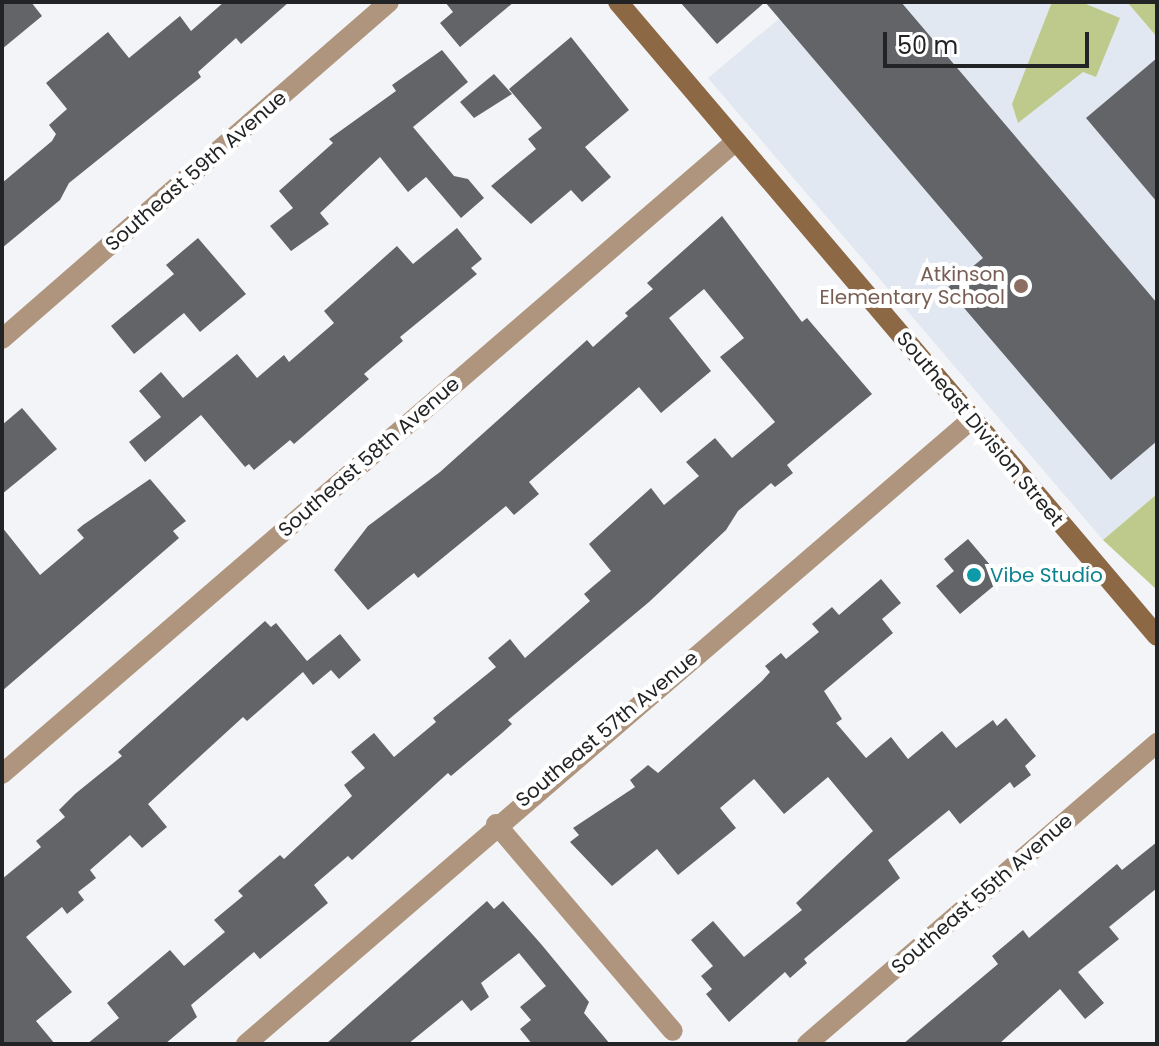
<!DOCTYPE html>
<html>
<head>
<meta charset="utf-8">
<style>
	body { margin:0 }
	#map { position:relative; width:1159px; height:1046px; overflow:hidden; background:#f2f4f7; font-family:Poppins,sans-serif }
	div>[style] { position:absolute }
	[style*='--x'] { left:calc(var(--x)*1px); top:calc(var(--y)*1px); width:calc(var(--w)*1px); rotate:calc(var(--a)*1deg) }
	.built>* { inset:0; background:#e1e8f1 }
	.green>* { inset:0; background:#beca8c }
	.building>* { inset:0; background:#626467 }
	.minor>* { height:20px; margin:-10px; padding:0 10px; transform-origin:10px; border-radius:10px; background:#af957d }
	.secondary>* { height:20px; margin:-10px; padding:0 10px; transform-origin:10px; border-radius:10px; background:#8d6844 }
	.dots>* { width:22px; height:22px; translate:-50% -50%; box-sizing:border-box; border:4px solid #fff; border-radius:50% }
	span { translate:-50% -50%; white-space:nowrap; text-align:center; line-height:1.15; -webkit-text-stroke:8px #fff; paint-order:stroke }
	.street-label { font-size:20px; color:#222324 }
	.education-label { font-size:20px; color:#785e54 }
	.right { translate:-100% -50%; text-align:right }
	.culture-label { font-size:20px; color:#0d838f }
	.left { translate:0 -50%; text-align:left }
	.frame { position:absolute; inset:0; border:4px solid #222324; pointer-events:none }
	.scale { position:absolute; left:883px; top:32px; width:206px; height:36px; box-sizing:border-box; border:4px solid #222324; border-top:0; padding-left:10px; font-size:24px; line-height:28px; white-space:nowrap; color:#222324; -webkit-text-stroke:6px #fff; paint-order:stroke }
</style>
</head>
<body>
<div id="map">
	<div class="built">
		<div style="clip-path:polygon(799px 2px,1127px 2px,1157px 37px,1157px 494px,1103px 540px,708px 78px)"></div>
	</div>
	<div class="green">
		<div style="clip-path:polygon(1052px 2px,1081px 2px,1120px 18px,1096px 77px,1083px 72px,1018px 123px,1012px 104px)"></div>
		<div style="clip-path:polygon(1127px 2px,1157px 2px,1157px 37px)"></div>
		<div style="clip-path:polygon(1157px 494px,1157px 590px,1103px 540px)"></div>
	</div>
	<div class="building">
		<div style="clip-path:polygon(2px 2px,31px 2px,42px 16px,2px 49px)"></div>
		<div style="clip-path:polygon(224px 2px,289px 2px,241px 44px,236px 38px,198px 72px,201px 77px,69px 183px,60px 200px,2px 248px,2px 183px,52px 141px,56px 134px,49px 125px,67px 109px,46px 83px,108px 32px,129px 58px,180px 16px,191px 31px)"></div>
		<div style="clip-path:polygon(445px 2px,514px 2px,460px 47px,440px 23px,453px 12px)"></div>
		<div style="clip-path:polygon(680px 2px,901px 2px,1157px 303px,1157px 441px,1111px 480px,947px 288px,983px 258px,765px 2px,717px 44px)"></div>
		<div style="clip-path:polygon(571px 37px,629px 110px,585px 147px,611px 177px,582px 202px,571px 190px,531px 224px,491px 186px,536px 149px,528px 139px,542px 128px,509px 89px)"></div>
		<div style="clip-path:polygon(442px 50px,468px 82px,413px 127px,454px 176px,468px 179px,484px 198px,461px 218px,426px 177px,408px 192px,380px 157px,320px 213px,329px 224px,291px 251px,270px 226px,293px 208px,279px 191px,333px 143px,329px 139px,396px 91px,392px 85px)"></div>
		<div style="clip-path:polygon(1157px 58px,1157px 202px,1086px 118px)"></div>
		<div style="clip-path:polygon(494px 74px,512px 94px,474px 118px,460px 102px)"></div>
		<div style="clip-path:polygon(722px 216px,802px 322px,807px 318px,872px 394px,787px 465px,793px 473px,775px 487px,771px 483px,738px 511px,726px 530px,649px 602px,508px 720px,512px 724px,502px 733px,451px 776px,448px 773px,352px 860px,348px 856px,314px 885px,328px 903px,260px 959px,254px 952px,191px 1005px,197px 1017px,165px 1044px,87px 1044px,119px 1018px,107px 1003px,170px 950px,184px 966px,225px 932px,214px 920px,243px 896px,238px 891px,280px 855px,284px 859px,352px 796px,344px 785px,365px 768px,351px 752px,374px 733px,394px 757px,436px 722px,433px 718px,496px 667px,488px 658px,510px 639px,525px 658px,590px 601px,584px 594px,611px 571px,589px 544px,651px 488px,664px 505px,699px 476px,686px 462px,715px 438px,732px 458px,775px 422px,720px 357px,744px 338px,704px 289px,669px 318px,711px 371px,661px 413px,639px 387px,529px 482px,539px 494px,514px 515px,506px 506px,418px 578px,414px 573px,368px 610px,334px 570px,368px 526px,440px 472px,587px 340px,593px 347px,628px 316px,625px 313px,653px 289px,647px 283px)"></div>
		<div style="clip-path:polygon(457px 228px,482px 259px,471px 268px,477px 274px,400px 337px,403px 341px,364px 374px,369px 379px,294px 444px,290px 440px,254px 470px,249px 464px,245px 467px,201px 415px,145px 462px,129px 442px,161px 417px,139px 391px,161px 372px,183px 398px,237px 354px,257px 378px,284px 355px,289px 362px,334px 323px,324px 311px,397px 246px,413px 264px)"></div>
		<div style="clip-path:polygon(198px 238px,246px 294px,200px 332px,184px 313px,134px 354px,111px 326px,174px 274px,166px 265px)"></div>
		<div style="clip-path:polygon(22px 408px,57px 449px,2px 494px,2px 425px)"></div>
		<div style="clip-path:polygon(150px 479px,186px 521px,173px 531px,179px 538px,2px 691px,2px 527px,40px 575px,84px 538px,77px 530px,83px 525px)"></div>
		<div style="clip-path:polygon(968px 539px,1002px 579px,960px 614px,936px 586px,954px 571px,944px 559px)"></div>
		<div style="clip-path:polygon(881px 579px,901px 603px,882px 619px,893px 633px,824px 691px,842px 719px,836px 723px,866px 758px,891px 737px,908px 759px,942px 731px,956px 748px,993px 720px,997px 726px,1006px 718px,1036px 756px,1025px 766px,1031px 775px,1014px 788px,1010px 782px,960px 824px,949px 810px,888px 860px,900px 878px,804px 959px,807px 963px,790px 978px,785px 972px,729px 1022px,706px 994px,712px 989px,701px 976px,713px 966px,691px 940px,713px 921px,744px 957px,802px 910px,796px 903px,873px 831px,828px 777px,784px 814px,754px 779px,720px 808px,736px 828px,678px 875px,657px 849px,612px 886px,570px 842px,579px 835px,573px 828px,635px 787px,630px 780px,648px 765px,658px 773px,762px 681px,770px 672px,765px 666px,781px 653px,786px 659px,819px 632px,812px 624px,832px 607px,839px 615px)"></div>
		<div style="clip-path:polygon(265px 621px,271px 627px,276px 623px,307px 661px,340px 634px,361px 660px,339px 679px,331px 670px,313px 685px,303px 672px,247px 721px,243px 717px,148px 804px,167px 827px,142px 848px,130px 835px,90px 870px,96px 878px,78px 892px,84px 900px,67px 914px,62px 907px,26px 937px,72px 992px,36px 1021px,55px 1044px,2px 1044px,2px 879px,41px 847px,36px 841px,65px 817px,59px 810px,75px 794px,122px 756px,118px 752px)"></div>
		<div style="clip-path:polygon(1157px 842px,1157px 888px,1109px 927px,1119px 939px,1078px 972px,1104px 1003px,1085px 1019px,1060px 989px,999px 1044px,903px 1044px,998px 964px,992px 956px,1023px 930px,1029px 938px,1117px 864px,1122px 870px)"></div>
		<div style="clip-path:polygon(487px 901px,494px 909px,503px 901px,541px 944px,589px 1002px,584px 1013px,610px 1044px,532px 1044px,520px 1029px,531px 1020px,520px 1007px,546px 986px,519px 953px,481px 983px,489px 997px,471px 1011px,462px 1000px,408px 1044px,326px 1044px)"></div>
	</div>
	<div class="minor">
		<div style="--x:2;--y:339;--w:513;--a:-41.05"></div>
		<div style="--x:2;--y:774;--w:969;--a:-40.77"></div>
		<div style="--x:496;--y:824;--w:272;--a:49.5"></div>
		<div style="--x:246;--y:1044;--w:958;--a:-40.72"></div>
		<div style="--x:807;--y:1044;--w:462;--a:-40.7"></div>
	</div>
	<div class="secondary">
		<div style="--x:618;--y:2;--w:832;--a:49.63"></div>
	</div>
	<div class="dots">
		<div style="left:1021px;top:286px;background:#8d6e63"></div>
		<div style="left:974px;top:575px;background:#0f9aa8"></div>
	</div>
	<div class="street-label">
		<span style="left:196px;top:171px;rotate:-41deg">Southeast 59th Avenue</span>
		<span style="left:980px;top:429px;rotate:50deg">Southeast Division Street</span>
		<span style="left:369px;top:457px;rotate:-41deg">Southeast 58th Avenue</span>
		<span style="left:607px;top:729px;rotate:-40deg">Southeast 57th Avenue</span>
		<span style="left:982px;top:894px;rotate:-41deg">Southeast 55th Avenue</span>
	</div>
	<div class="education-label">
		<span class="right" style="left:1005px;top:286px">Atkinson<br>Elementary School</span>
	</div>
	<div class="culture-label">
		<span class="left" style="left:990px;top:575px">Vibe Studio</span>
	</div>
	<div class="frame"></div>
	<div class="scale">50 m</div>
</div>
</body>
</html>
